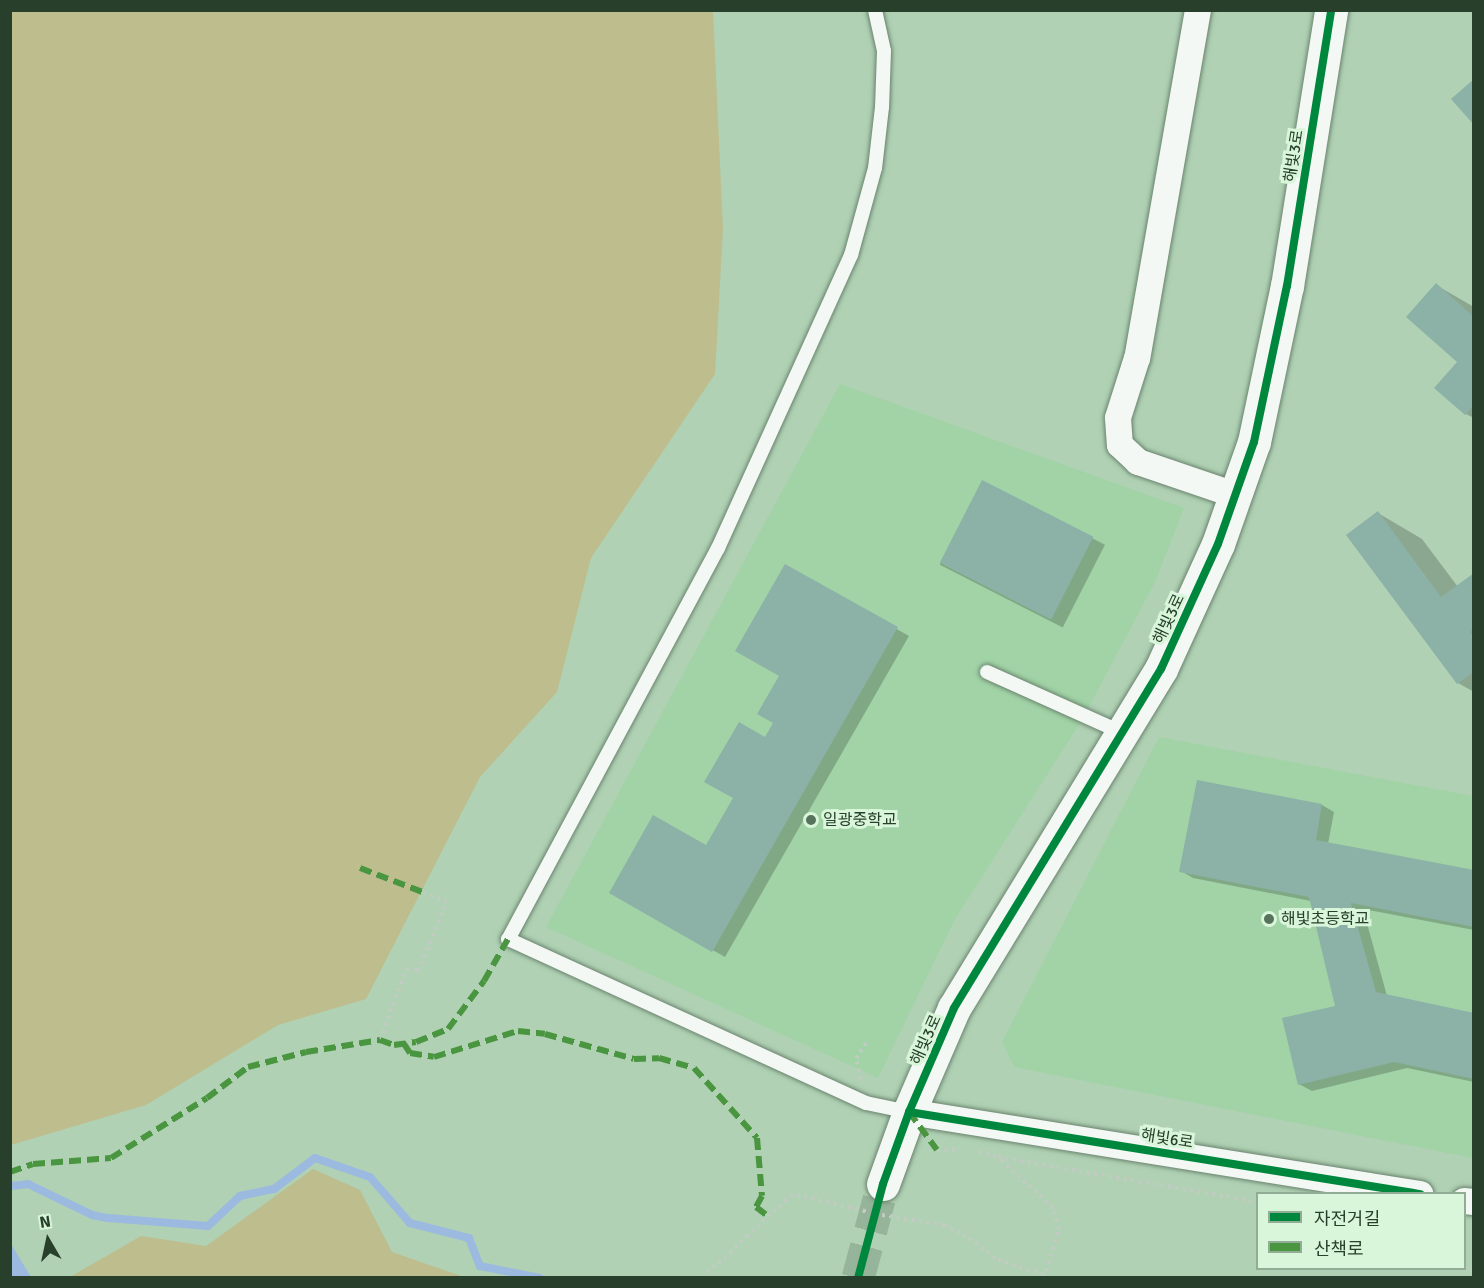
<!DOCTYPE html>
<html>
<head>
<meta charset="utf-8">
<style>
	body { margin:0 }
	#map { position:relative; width:1484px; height:1288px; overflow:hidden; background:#b0d1b4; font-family:Signika,"Noto Sans KR",sans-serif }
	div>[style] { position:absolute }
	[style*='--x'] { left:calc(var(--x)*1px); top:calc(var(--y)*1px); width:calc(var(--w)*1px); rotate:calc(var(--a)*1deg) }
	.built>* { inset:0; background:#a1d3a6 }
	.green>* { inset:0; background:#bdbd8e }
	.water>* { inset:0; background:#9cbae0 }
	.shadow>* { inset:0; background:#0003; transform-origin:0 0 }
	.stream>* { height:8px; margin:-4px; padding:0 4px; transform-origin:4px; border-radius:4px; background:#9cbae0 }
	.building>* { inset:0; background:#8cb1a7; transform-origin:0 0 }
	.secondary-tunnel>* { height:33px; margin-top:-16.5px; transform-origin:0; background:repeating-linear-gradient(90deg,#95b499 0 33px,transparent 0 49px) }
	.path>* { height:4px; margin-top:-2px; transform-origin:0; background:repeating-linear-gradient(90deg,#c1cbc2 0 3px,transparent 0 7.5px) }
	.roads { filter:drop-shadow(0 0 2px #6a846e) drop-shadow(0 0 2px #6a846e) }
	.lane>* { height:14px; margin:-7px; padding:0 7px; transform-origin:7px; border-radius:7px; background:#f3f8f4 }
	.street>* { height:26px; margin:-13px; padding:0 13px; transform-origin:13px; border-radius:13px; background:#f3f8f4 }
	.secondary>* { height:33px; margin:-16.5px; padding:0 16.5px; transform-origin:16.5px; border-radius:16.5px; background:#f3f8f4 }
	.quiet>* { height:6px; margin-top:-3px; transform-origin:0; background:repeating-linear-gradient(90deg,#4a953f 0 12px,transparent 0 18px) }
	.cycleway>* { height:8px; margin:-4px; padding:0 4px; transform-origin:4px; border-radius:4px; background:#00873e }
	.dots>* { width:16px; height:16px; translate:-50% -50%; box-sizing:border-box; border:3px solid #d9f6db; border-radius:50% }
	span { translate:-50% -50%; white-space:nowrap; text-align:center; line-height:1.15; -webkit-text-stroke:6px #d9f6db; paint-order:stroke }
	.street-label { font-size:16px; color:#28402b }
	.poi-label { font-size:16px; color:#28402b }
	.left { translate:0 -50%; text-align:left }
	.frame { position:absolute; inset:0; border:12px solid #28402b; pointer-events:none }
	.legend { position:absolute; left:1256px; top:1192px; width:210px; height:78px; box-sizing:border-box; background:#d9f6db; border:2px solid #92ad95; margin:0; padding:8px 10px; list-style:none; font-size:18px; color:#28402b }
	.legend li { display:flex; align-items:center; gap:12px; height:30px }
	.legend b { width:30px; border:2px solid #92ad95 }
	.north { position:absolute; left:18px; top:1210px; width:60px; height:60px; -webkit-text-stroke:4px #d9f6db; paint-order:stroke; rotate:351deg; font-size:16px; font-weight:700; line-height:24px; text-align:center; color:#28402b }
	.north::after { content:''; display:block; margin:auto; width:21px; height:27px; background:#28402b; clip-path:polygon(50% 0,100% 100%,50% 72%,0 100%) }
</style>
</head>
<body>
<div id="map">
	<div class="built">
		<div style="clip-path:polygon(840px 384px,1184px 508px,1155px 582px,1082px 720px,955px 919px,878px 1078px,546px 927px)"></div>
		<div style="clip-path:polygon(1159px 737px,1473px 796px,1473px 1158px,1014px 1067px,1002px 1042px)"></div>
	</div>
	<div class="green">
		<div style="clip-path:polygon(11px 10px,713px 11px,723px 229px,715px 374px,591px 558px,557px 692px,480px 777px,366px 999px,278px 1025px,146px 1105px,11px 1145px)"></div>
		<div style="clip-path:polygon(313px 1169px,360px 1190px,392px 1252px,464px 1277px,70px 1277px,141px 1236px,206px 1246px)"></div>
	</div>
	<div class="water">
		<div style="clip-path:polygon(11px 1244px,31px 1277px,11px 1277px)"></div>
	</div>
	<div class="shadow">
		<div style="clip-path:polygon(1436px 285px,1474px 307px,1474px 418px,1466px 414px,1459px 362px)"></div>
		<div style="left:982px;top:482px;width:138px;height:93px;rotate:27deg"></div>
		<div style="clip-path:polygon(1378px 513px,1422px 539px,1458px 587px,1474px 575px,1474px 692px,1458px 683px)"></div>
		<div style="clip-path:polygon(786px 566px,909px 636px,725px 957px,611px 893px,706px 847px,735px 798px,775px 723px,781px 676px)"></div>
		<div style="clip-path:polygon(1198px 782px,1322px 805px,1334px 812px,1328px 844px,1474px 872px,1474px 930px,1363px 909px,1387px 996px,1474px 1015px,1474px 1082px,1407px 1068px,1312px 1091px,1299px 1084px,1337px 1007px,1311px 901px,1193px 878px,1181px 871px)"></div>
	</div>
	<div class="stream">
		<div style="--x:10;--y:1186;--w:18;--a:-6"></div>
		<div style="--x:28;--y:1184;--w:71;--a:25.8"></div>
		<div style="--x:92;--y:1215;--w:16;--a:11"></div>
		<div style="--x:108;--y:1218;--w:100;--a:4.6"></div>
		<div style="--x:208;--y:1226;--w:44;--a:-43.2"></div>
		<div style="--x:240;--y:1196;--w:35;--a:-12"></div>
		<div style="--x:274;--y:1189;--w:51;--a:-37.1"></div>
		<div style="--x:315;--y:1158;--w:58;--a:19.1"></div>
		<div style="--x:370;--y:1177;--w:61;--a:49"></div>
		<div style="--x:410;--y:1223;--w:61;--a:14.3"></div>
		<div style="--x:469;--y:1238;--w:30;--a:69"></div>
		<div style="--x:480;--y:1266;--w:61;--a:11.3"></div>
	</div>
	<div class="building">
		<div style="clip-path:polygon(1474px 79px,1474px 125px,1451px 99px)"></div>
		<div style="clip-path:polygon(1436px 283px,1474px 317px,1474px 405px,1465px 415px,1434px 388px,1457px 362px,1406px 317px)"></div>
		<div style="left:982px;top:480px;width:125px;height:93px;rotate:27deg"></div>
		<div style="clip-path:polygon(1378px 511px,1441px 597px,1474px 573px,1474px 629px,1470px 632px,1474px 637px,1474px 672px,1457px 684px,1346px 535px)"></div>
		<div style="clip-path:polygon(785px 564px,898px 627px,712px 952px,609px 893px,653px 815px,706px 845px,733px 798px,704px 782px,739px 722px,765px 737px,773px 723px,757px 714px,779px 676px,735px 651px)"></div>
		<div style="clip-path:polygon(1197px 780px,1322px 804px,1316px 840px,1474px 870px,1474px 927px,1351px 903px,1376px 992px,1474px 1013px,1474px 1079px,1394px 1062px,1298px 1085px,1282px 1018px,1335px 1006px,1309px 897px,1179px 872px)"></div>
	</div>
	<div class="secondary-tunnel">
		<div style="--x:858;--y:1278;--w:97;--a:-75.1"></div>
	</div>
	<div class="path">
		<div style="--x:380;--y:1040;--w:77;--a:-69.4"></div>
		<div style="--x:407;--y:968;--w:11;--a:15"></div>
		<div style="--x:418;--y:971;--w:75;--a:-67.2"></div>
		<div style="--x:447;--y:902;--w:24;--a:-158"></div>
		<div style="--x:861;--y:1079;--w:22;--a:-103"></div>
		<div style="--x:856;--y:1058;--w:18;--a:-56"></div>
		<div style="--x:937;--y:1150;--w:23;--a:-2"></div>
		<div style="--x:979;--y:1152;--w:20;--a:15"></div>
		<div style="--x:882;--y:1215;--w:63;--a:9.2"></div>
		<div style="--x:944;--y:1225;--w:21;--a:25"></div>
		<div style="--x:963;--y:1234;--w:44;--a:36.6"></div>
		<div style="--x:998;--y:1260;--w:49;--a:17.7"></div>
		<div style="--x:1464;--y:1267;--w:11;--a:22"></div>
		<div style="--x:702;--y:1278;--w:120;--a:-43"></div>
		<div style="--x:790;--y:1196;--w:7;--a:-8"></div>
		<div style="--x:797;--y:1195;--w:74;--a:13.3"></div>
		<div style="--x:1044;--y:1278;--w:51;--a:-73"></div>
		<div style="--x:1059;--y:1229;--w:22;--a:-106"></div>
		<div style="--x:1053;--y:1208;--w:75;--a:-137.2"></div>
		<div style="--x:998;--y:1157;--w:264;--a:9.8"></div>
	</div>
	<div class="roads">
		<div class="lane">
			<div style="--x:875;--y:10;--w:42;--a:77.6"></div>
			<div style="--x:884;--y:51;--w:56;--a:92"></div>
			<div style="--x:882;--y:107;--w:61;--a:96.5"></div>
			<div style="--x:875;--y:168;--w:90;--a:105.4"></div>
			<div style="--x:851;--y:255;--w:322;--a:114.4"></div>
			<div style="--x:718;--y:548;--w:444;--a:118.2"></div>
			<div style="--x:508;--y:939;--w:394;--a:24.6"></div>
			<div style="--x:866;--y:1103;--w:44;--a:11.8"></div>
			<div style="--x:987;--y:672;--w:149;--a:24.2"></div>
		</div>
		<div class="street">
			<div style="--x:1198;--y:10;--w:353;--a:99.9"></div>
			<div style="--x:1137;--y:358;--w:63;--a:107.6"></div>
			<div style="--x:1118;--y:418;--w:27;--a:86"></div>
			<div style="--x:1120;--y:445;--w:25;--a:43"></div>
			<div style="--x:1138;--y:462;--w:102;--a:18.8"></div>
			<div style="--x:909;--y:1112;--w:518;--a:9.12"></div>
			<div style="--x:1464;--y:1201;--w:10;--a:6"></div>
		</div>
		<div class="secondary">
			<div style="--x:883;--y:1184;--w:77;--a:-70.1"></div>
			<div style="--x:909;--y:1112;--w:113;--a:-66.6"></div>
			<div style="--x:954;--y:1008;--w:397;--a:-58.6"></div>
			<div style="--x:1161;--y:669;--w:137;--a:-65.5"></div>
			<div style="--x:1218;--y:544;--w:108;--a:-70.6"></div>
			<div style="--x:1254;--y:442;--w:159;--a:-78.1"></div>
			<div style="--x:1287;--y:286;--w:279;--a:-80.9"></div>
		</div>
	</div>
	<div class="quiet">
		<div style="--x:360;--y:868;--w:70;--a:21"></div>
		<div style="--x:404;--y:1044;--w:11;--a:56"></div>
		<div style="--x:410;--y:1053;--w:24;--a:9"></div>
		<div style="--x:434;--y:1057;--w:88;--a:-17.2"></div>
		<div style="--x:518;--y:1031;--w:27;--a:6"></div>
		<div style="--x:545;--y:1034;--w:92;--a:15.7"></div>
		<div style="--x:634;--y:1059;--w:25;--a:-2"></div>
		<div style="--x:659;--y:1058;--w:36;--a:16"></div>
		<div style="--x:694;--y:1068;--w:94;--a:48"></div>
		<div style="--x:757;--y:1138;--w:58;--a:85.1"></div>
		<div style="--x:762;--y:1196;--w:13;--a:119"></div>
		<div style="--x:756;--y:1207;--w:15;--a:37"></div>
		<div style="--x:909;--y:1112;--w:47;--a:53.6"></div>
		<div style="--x:10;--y:1172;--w:24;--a:-19"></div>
		<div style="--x:33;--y:1164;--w:78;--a:-4.4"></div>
		<div style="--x:111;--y:1158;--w:113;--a:-32"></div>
		<div style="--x:207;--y:1098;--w:51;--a:-37.1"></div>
		<div style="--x:248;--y:1067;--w:60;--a:-14.5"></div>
		<div style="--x:306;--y:1052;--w:75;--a:-9.2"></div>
		<div style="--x:380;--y:1040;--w:15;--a:20"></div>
		<div style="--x:394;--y:1045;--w:22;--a:-8"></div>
		<div style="--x:416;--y:1042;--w:35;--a:-22"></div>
		<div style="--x:448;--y:1029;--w:60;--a:-53.1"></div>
		<div style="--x:484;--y:981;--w:48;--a:-60.3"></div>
	</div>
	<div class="cycleway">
		<div style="--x:909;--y:1112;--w:518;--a:9.12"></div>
		<div style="--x:858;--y:1278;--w:97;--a:-75.1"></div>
		<div style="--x:883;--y:1184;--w:77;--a:-70.1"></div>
		<div style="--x:909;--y:1112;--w:113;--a:-66.6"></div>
		<div style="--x:954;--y:1008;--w:397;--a:-58.6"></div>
		<div style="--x:1161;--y:669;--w:137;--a:-65.5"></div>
		<div style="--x:1218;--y:544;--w:108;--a:-70.6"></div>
		<div style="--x:1254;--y:442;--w:159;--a:-78.1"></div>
		<div style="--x:1287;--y:286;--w:279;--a:-80.9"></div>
	</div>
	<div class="dots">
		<div style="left:811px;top:820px;background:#58735b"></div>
		<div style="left:1269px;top:919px;background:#58735b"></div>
	</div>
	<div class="street-label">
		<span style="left:1294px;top:156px;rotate:-81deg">해빛3로</span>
		<span style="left:1169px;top:619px;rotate:-65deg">해빛3로</span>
		<span style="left:926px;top:1040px;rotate:-66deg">해빛3로</span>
		<span style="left:1167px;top:1139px;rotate:9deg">해빛6로</span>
	</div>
	<div class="poi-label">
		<span class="left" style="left:823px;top:820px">일광중학교</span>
		<span class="left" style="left:1281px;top:919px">해빛초등학교</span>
	</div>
	<div class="frame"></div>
	<ul class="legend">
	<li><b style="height:8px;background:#00873e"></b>자전거길</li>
	<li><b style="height:8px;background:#4a953f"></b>산책로</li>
	</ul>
	<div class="north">N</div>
</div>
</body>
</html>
